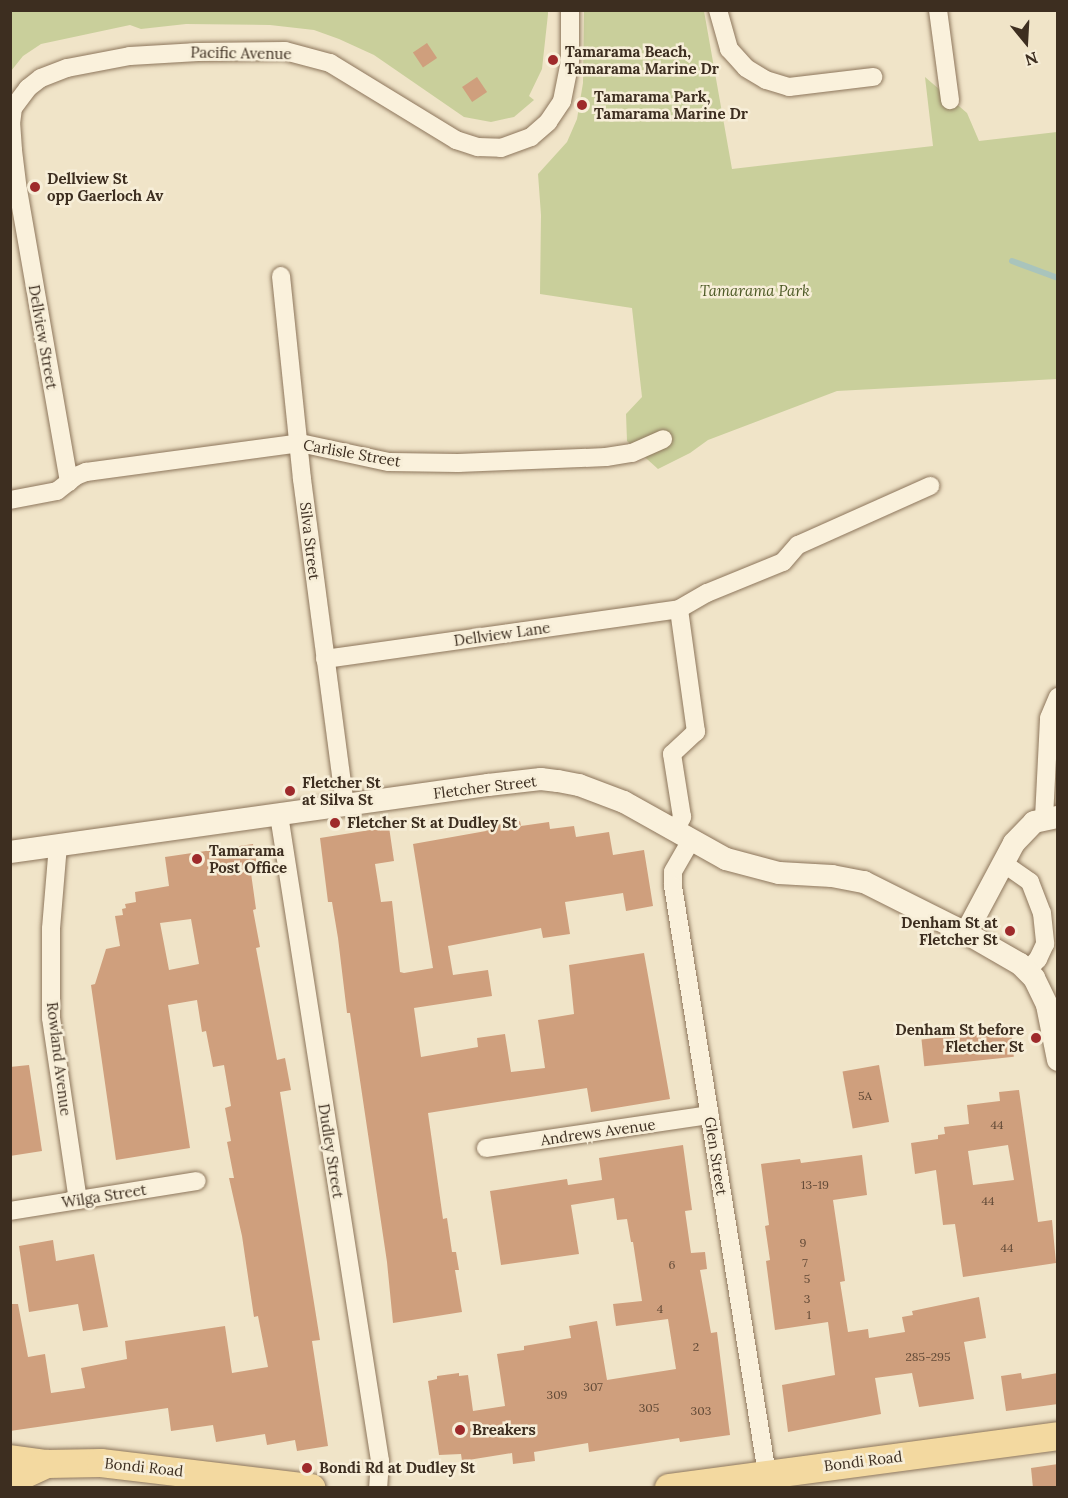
<!DOCTYPE html>
<html>
<head>
<meta charset="utf-8">
<style>
	body { margin:0 }
	#map { position:relative; width:1068px; height:1498px; overflow:hidden; background:#f0e4c8; font-family:Lora,serif }
	div>[style] { position:absolute }
	[style*='--x'] { left:calc(var(--x)*1px); top:calc(var(--y)*1px); width:calc(var(--w)*1px); rotate:calc(var(--a)*1deg) }
	.green>* { inset:0; background:#c9cf9b }
	.stream>* { height:6px; margin:-3px; padding:0 3px; transform-origin:3px; border-radius:3px; background:#a9c4bc }
	.building>* { inset:0; background:#cf9f7d; transform-origin:0 0 }
	.roads { filter:drop-shadow(0 0 2px #8d765c) drop-shadow(0 0 2px #8d765c) }
	.minor>* { height:18px; margin:-9px; padding:0 9px; transform-origin:9px; border-radius:9px; background:#faf1dc }
	.tertiary>* { height:22px; margin:-11px; padding:0 11px; transform-origin:11px; border-radius:11px; background:#faf1dc }
	.primary>* { height:28px; margin:-14px; padding:0 14px; transform-origin:14px; border-radius:14px; background:#f3d9a0 }
	.dots>* { width:16px; height:16px; translate:-50% -50%; box-sizing:border-box; border:3px solid #f7eed8; border-radius:50% }
	span { translate:-50% -50%; white-space:nowrap; text-align:center; line-height:1.15; -webkit-text-stroke:5px #f7eed8; paint-order:stroke }
	.number-label { font-size:12px; color:#624a37 }
	.number-label span { -webkit-text-stroke-width:0 }
	.poi-label { font-size:15px; color:#3d2e20; font-weight:700 }
	.left { translate:0 -50%; text-align:left }
	.right { translate:-100% -50%; text-align:right }
	.street-label { font-size:15px; color:#3d2e20 }
	.park-label { font-size:15px; color:#4d5a26; font-style:italic }
	.frame { position:absolute; inset:0; border:12px solid #3d2e20; pointer-events:none }
	.north { position:absolute; left:996px; top:12px; width:60px; height:60px; -webkit-text-stroke:4px #f7eed8; paint-order:stroke; rotate:162deg; font-size:16px; font-weight:700; line-height:24px; text-align:center; color:#3d2e20 }
	.north::after { content:''; display:block; margin:auto; width:21px; height:27px; background:#3d2e20; clip-path:polygon(50% 0,100% 100%,50% 72%,0 100%) }
</style>
</head>
<body>
<div id="map">
	<div class="green">
		<div style="clip-path:polygon(11px 11px,548px 11px,548px 14px,542px 69px,529px 96px,534px 100px,514px 117px,491px 122px,464px 117px,374px 55px,339px 39px,314px 30px,270px 25px,186px 24px,141px 29px,130px 25px,41px 44px,23px 56px,11px 71px)"></div>
		<div style="clip-path:polygon(584px 11px,704px 11px,732px 169px,933px 146px,925px 77px,967px 113px,979px 141px,1057px 132px,1057px 379px,837px 391px,708px 440px,690px 453px,658px 469px,627px 441px,626px 414px,642px 397px,632px 308px,540px 294px,541px 215px,538px 174px,567px 142px,577px 119px,583px 83px)"></div>
	</div>
	<div class="stream">
		<div style="--x:1012;--y:261;--w:49;--a:20.3"></div>
	</div>
	<div class="building">
		<div style="left:427px;top:43px;width:18px;height:17px;rotate:56deg"></div>
		<div style="left:477px;top:77px;width:18px;height:18px;rotate:56deg"></div>
		<div style="clip-path:polygon(520px 821px,521px 826px,549px 822px,550px 829px,574px 826px,576px 837px,609px 832px,613px 855px,644px 850px,653px 906px,626px 911px,623px 893px,565px 902px,570px 934px,543px 938px,541px 928px,448px 946px,453px 975px,488px 970px,492px 996px,414px 1008px,421px 1057px,478px 1047px,477px 1038px,505px 1034px,511px 1072px,545px 1068px,538px 1020px,574px 1014px,569px 965px,644px 953px,670px 1099px,591px 1112px,587px 1088px,428px 1113px,443px 1219px,447px 1218px,452px 1252px,456px 1252px,459px 1270px,455px 1270px,462px 1312px,393px 1323px,387px 1262px,350px 1013px,347px 1013px,338px 938px,332px 902px,328px 902px,320px 838px,389px 827px,394px 861px,375px 864px,381px 902px,392px 901px,400px 972px,404px 973px,433px 968px,413px 844px,486px 831px,485px 827px)"></div>
		<div style="clip-path:polygon(evenodd,253px 844px,257px 865px,250px 866px,256px 909px,253px 910px,260px 947px,256px 948px,277px 1060px,285px 1058px,291px 1090px,280px 1092px,320px 1340px,312px 1341px,328px 1446px,297px 1451px,295px 1440px,267px 1445px,265px 1434px,216px 1442px,213px 1425px,171px 1431px,168px 1408px,10px 1431px,10px 1304px,18px 1304px,28px 1357px,45px 1354px,51px 1393px,85px 1388px,81px 1368px,127px 1359px,125px 1341px,225px 1326px,232px 1373px,268px 1367px,258px 1316px,254px 1317px,242px 1236px,229px 1178px,234px 1178px,227px 1142px,231px 1141px,225px 1108px,231px 1106px,224px 1065px,213px 1067px,206px 1031px,202px 1032px,197px 1000px,168px 1005px,190px 1148px,116px 1160px,91px 985px,95px 984px,106px 949px,120px 946px,115px 916px,123px 915px,122px 909px,126px 908px,125px 904px,136px 902px,135px 892px,169px 886px,165px 857px,253px 844px,191px 919px,199px 964px,169px 970px,160px 923px,191px 919px)"></div>
		<div style="left:1011px;top:1030px;width:27px;height:90px;rotate:84deg"></div>
		<div style="clip-path:polygon(29px 1065px,42px 1151px,10px 1156px,10px 1067px)"></div>
		<div style="left:879px;top:1065px;width:58px;height:37px;rotate:80deg"></div>
		<div style="clip-path:polygon(evenodd,1019px 1090px,1038px 1222px,1052px 1220px,1056px 1263px,963px 1277px,955px 1224px,943px 1225px,936px 1170px,915px 1174px,911px 1143px,938px 1139px,938px 1135px,945px 1134px,944px 1127px,969px 1124px,967px 1105px,1000px 1101px,999px 1092px,1019px 1090px,1008px 1145px,1014px 1180px,973px 1185px,968px 1151px,1008px 1145px)"></div>
		<div style="clip-path:polygon(683px 1145px,692px 1210px,685px 1211px,691px 1253px,705px 1252px,707px 1269px,700px 1270px,711px 1333px,717px 1332px,730px 1435px,680px 1442px,679px 1438px,589px 1452px,588px 1443px,534px 1452px,535px 1461px,513px 1464px,512px 1453px,462px 1461px,461px 1454px,439px 1455px,428px 1381px,437px 1379px,437px 1376px,459px 1373px,459px 1376px,468px 1375px,473px 1411px,505px 1406px,497px 1354px,524px 1350px,524px 1346px,571px 1338px,569px 1326px,597px 1321px,607px 1380px,676px 1369px,668px 1319px,616px 1326px,613px 1304px,642px 1301px,633px 1242px,631px 1242px,627px 1219px,617px 1220px,614px 1198px,571px 1205px,579px 1254px,501px 1265px,490px 1191px,567px 1179px,568px 1185px,602px 1180px,599px 1158px)"></div>
		<div style="clip-path:polygon(862px 1155px,867px 1195px,833px 1200px,845px 1281px,840px 1282px,848px 1332px,868px 1329px,869px 1338px,905px 1332px,902px 1317px,913px 1315px,912px 1311px,979px 1297px,986px 1338px,964px 1342px,974px 1399px,919px 1407px,912px 1373px,875px 1378px,881px 1414px,788px 1432px,782px 1385px,835px 1375px,828px 1322px,775px 1330px,766px 1261px,770px 1260px,765px 1226px,769px 1225px,761px 1164px,800px 1159px,801px 1163px)"></div>
		<div style="clip-path:polygon(53px 1240px,56px 1261px,94px 1254px,108px 1327px,83px 1331px,78px 1304px,29px 1312px,19px 1246px)"></div>
		<div style="clip-path:polygon(1021px 1373px,1022px 1379px,1058px 1373px,1058px 1404px,1006px 1411px,1001px 1376px)"></div>
		<div style="clip-path:polygon(1058px 1464px,1058px 1488px,1033px 1488px,1031px 1468px)"></div>
	</div>
	<div class="roads">
		<div class="minor">
			<div style="--x:718;--y:10;--w:41;--a:74.2"></div>
			<div style="--x:729;--y:49;--w:25;--a:48"></div>
			<div style="--x:746;--y:68;--w:23;--a:31"></div>
			<div style="--x:766;--y:80;--w:24;--a:17"></div>
			<div style="--x:789;--y:87;--w:85;--a:-6.8"></div>
			<div style="--x:938;--y:10;--w:91;--a:82.4"></div>
			<div style="--x:281;--y:276;--w:204;--a:84.1"></div>
			<div style="--x:302;--y:479;--w:329;--a:82.5"></div>
			<div style="--x:69;--y:482;--w:295;--a:-99.9"></div>
			<div style="--x:18;--y:191;--w:41;--a:-97"></div>
			<div style="--x:13;--y:150;--w:26;--a:-94"></div>
			<div style="--x:11;--y:124;--w:16;--a:-83"></div>
			<div style="--x:13;--y:108;--w:25;--a:-53"></div>
			<div style="--x:28;--y:88;--w:16;--a:-38"></div>
			<div style="--x:41;--y:78;--w:28;--a:-21"></div>
			<div style="--x:67;--y:68;--w:64;--a:-10.8"></div>
			<div style="--x:130;--y:56;--w:68;--a:-3.4"></div>
			<div style="--x:198;--y:52;--w:87;--a:-0.7"></div>
			<div style="--x:285;--y:51;--w:47;--a:14.9"></div>
			<div style="--x:330;--y:63;--w:148;--a:31.4"></div>
			<div style="--x:456;--y:140;--w:23;--a:18"></div>
			<div style="--x:478;--y:147;--w:23;--a:2"></div>
			<div style="--x:501;--y:148;--w:32;--a:-20"></div>
			<div style="--x:531;--y:137;--w:23;--a:-41"></div>
			<div style="--x:548;--y:122;--w:25;--a:-56"></div>
			<div style="--x:562;--y:101;--w:41;--a:-78.7"></div>
			<div style="--x:570;--y:61;--w:51;--a:-90"></div>
			<div style="--x:10;--y:500;--w:48;--a:-10.8"></div>
			<div style="--x:57;--y:491;--w:24;--a:-38"></div>
			<div style="--x:76;--y:476;--w:11;--a:-22"></div>
			<div style="--x:86;--y:472;--w:216;--a:-7.7"></div>
			<div style="--x:300;--y:443;--w:91;--a:12.1"></div>
			<div style="--x:389;--y:462;--w:69;--a:0.8"></div>
			<div style="--x:458;--y:463;--w:148;--a:-2.3"></div>
			<div style="--x:606;--y:457;--w:26;--a:-9"></div>
			<div style="--x:632;--y:453;--w:34;--a:-24"></div>
			<div style="--x:325;--y:659;--w:358;--a:-8"></div>
			<div style="--x:679;--y:609;--w:32;--a:-30"></div>
			<div style="--x:707;--y:593;--w:82;--a:-22.2"></div>
			<div style="--x:783;--y:562;--w:23;--a:-49"></div>
			<div style="--x:798;--y:545;--w:145;--a:-24.1"></div>
			<div style="--x:279;--y:815;--w:654;--a:81.11"></div>
			<div style="--x:380;--y:1461;--w:27;--a:94"></div>
			<div style="--x:1044;--y:818;--w:100;--a:-87.1"></div>
			<div style="--x:1049;--y:718;--w:23;--a:-67"></div>
			<div style="--x:675;--y:831;--w:16;--a:-63"></div>
			<div style="--x:682;--y:817;--w:64;--a:-99"></div>
			<div style="--x:672;--y:754;--w:33;--a:-43"></div>
			<div style="--x:696;--y:732;--w:124;--a:-97.9"></div>
			<div style="--x:690;--y:842;--w:34;--a:120"></div>
			<div style="--x:673;--y:872;--w:14;--a:90"></div>
			<div style="--x:673;--y:886;--w:595;--a:80.92"></div>
			<div style="--x:58;--y:845;--w:84;--a:94.8"></div>
			<div style="--x:51;--y:929;--w:89;--a:90"></div>
			<div style="--x:51;--y:1018;--w:184;--a:81.6"></div>
			<div style="--x:1003;--y:863;--w:33;--a:35"></div>
			<div style="--x:1030;--y:882;--w:33;--a:69"></div>
			<div style="--x:1042;--y:913;--w:31;--a:84"></div>
			<div style="--x:1045;--y:944;--w:17;--a:115"></div>
			<div style="--x:1038;--y:959;--w:16;--a:133"></div>
			<div style="--x:486;--y:1148;--w:226;--a:-8.4"></div>
			<div style="--x:10;--y:1211;--w:189;--a:-9.1"></div>
		</div>
		<div class="tertiary">
			<div style="--x:10;--y:852;--w:483;--a:-8"></div>
			<div style="--x:488;--y:785;--w:53;--a:-6.5"></div>
			<div style="--x:541;--y:779;--w:17;--a:7"></div>
			<div style="--x:558;--y:781;--w:21;--a:11"></div>
			<div style="--x:579;--y:785;--w:48;--a:20.7"></div>
			<div style="--x:624;--y:802;--w:117;--a:29.2"></div>
			<div style="--x:726;--y:859;--w:55;--a:14.8"></div>
			<div style="--x:779;--y:873;--w:53;--a:3.2"></div>
			<div style="--x:832;--y:876;--w:33;--a:11"></div>
			<div style="--x:864;--y:882;--w:114;--a:26.6"></div>
			<div style="--x:966;--y:933;--w:62;--a:29.9"></div>
			<div style="--x:1020;--y:964;--w:20;--a:45"></div>
			<div style="--x:1034;--y:978;--w:30;--a:64"></div>
			<div style="--x:1047;--y:1005;--w:56;--a:78.7"></div>
			<div style="--x:966;--y:933;--w:102;--a:-61.9"></div>
			<div style="--x:1014;--y:843;--w:29;--a:-46"></div>
			<div style="--x:1034;--y:822;--w:25;--a:-12"></div>
		</div>
		<div class="primary">
			<div style="--x:10;--y:1459;--w:37;--a:8"></div>
			<div style="--x:47;--y:1464;--w:54;--a:-1.1"></div>
			<div style="--x:101;--y:1463;--w:212;--a:6.8"></div>
			<div style="--x:10;--y:1481;--w:41;--a:-24.7"></div>
			<div style="--x:669;--y:1488;--w:392;--a:-7.6"></div>
		</div>
	</div>
	<div class="dots">
		<div style="left:553px;top:60px;background:#9e2a2b"></div>
		<div style="left:582px;top:105px;background:#9e2a2b"></div>
		<div style="left:35px;top:187px;background:#9e2a2b"></div>
		<div style="left:290px;top:791px;background:#9e2a2b"></div>
		<div style="left:335px;top:823px;background:#9e2a2b"></div>
		<div style="left:197px;top:859px;background:#9e2a2b"></div>
		<div style="left:1010px;top:931px;background:#9e2a2b"></div>
		<div style="left:1036px;top:1038px;background:#9e2a2b"></div>
		<div style="left:460px;top:1430px;background:#9e2a2b"></div>
		<div style="left:307px;top:1468px;background:#9e2a2b"></div>
	</div>
	<div class="number-label">
		<span style="left:865px;top:1096px">5A</span>
		<span style="left:997px;top:1125px">44</span>
		<span style="left:815px;top:1185px">13-19</span>
		<span style="left:988px;top:1201px">44</span>
		<span style="left:803px;top:1243px">9</span>
		<span style="left:1007px;top:1248px">44</span>
		<span style="left:805px;top:1263px">7</span>
		<span style="left:672px;top:1265px">6</span>
		<span style="left:807px;top:1279px">5</span>
		<span style="left:807px;top:1299px">3</span>
		<span style="left:660px;top:1309px">4</span>
		<span style="left:809px;top:1315px">1</span>
		<span style="left:696px;top:1347px">2</span>
		<span style="left:928px;top:1357px">285-295</span>
		<span style="left:593px;top:1387px">307</span>
		<span style="left:557px;top:1395px">309</span>
		<span style="left:649px;top:1408px">305</span>
		<span style="left:701px;top:1411px">303</span>
	</div>
	<div class="poi-label">
		<span class="left" style="left:565px;top:60px">Tamarama Beach,<br>Tamarama Marine Dr</span>
		<span class="left" style="left:594px;top:105px">Tamarama Park,<br>Tamarama Marine Dr</span>
		<span class="left" style="left:47px;top:187px">Dellview St<br>opp Gaerloch Av</span>
		<span class="left" style="left:302px;top:791px">Fletcher St<br>at Silva St</span>
		<span class="left" style="left:347px;top:823px">Fletcher St at Dudley St</span>
		<span class="left" style="left:209px;top:859px">Tamarama<br>Post Office</span>
		<span class="right" style="left:998px;top:931px">Denham St at<br>Fletcher St</span>
		<span class="right" style="left:1024px;top:1038px">Denham St before<br>Fletcher St</span>
		<span class="left" style="left:472px;top:1430px">Breakers</span>
		<span class="left" style="left:319px;top:1468px">Bondi Rd at Dudley St</span>
	</div>
	<div class="street-label">
		<span style="left:241px;top:53px;rotate:1deg">Pacific Avenue</span>
		<span style="left:43px;top:337px;rotate:80deg">Dellview Street</span>
		<span style="left:352px;top:453px;rotate:10deg">Carlisle Street</span>
		<span style="left:310px;top:541px;rotate:83deg">Silva Street</span>
		<span style="left:502px;top:634px;rotate:-8deg">Dellview Lane</span>
		<span style="left:485px;top:787px;rotate:-7deg">Fletcher Street</span>
		<span style="left:59px;top:1059px;rotate:83deg">Rowland Avenue</span>
		<span style="left:598px;top:1132px;rotate:-8deg">Andrews Avenue</span>
		<span style="left:331px;top:1151px;rotate:81deg">Dudley Street</span>
		<span style="left:716px;top:1156px;rotate:81deg">Glen Street</span>
		<span style="left:104px;top:1196px;rotate:-9deg">Wilga Street</span>
		<span style="left:863px;top:1461px;rotate:-7deg">Bondi Road</span>
		<span style="left:144px;top:1467px;rotate:6deg">Bondi Road</span>
	</div>
	<div class="park-label">
		<span style="left:755px;top:291px">Tamarama Park</span>
	</div>
	<div class="frame"></div>
	<div class="north">N</div>
</div>
</body>
</html>
